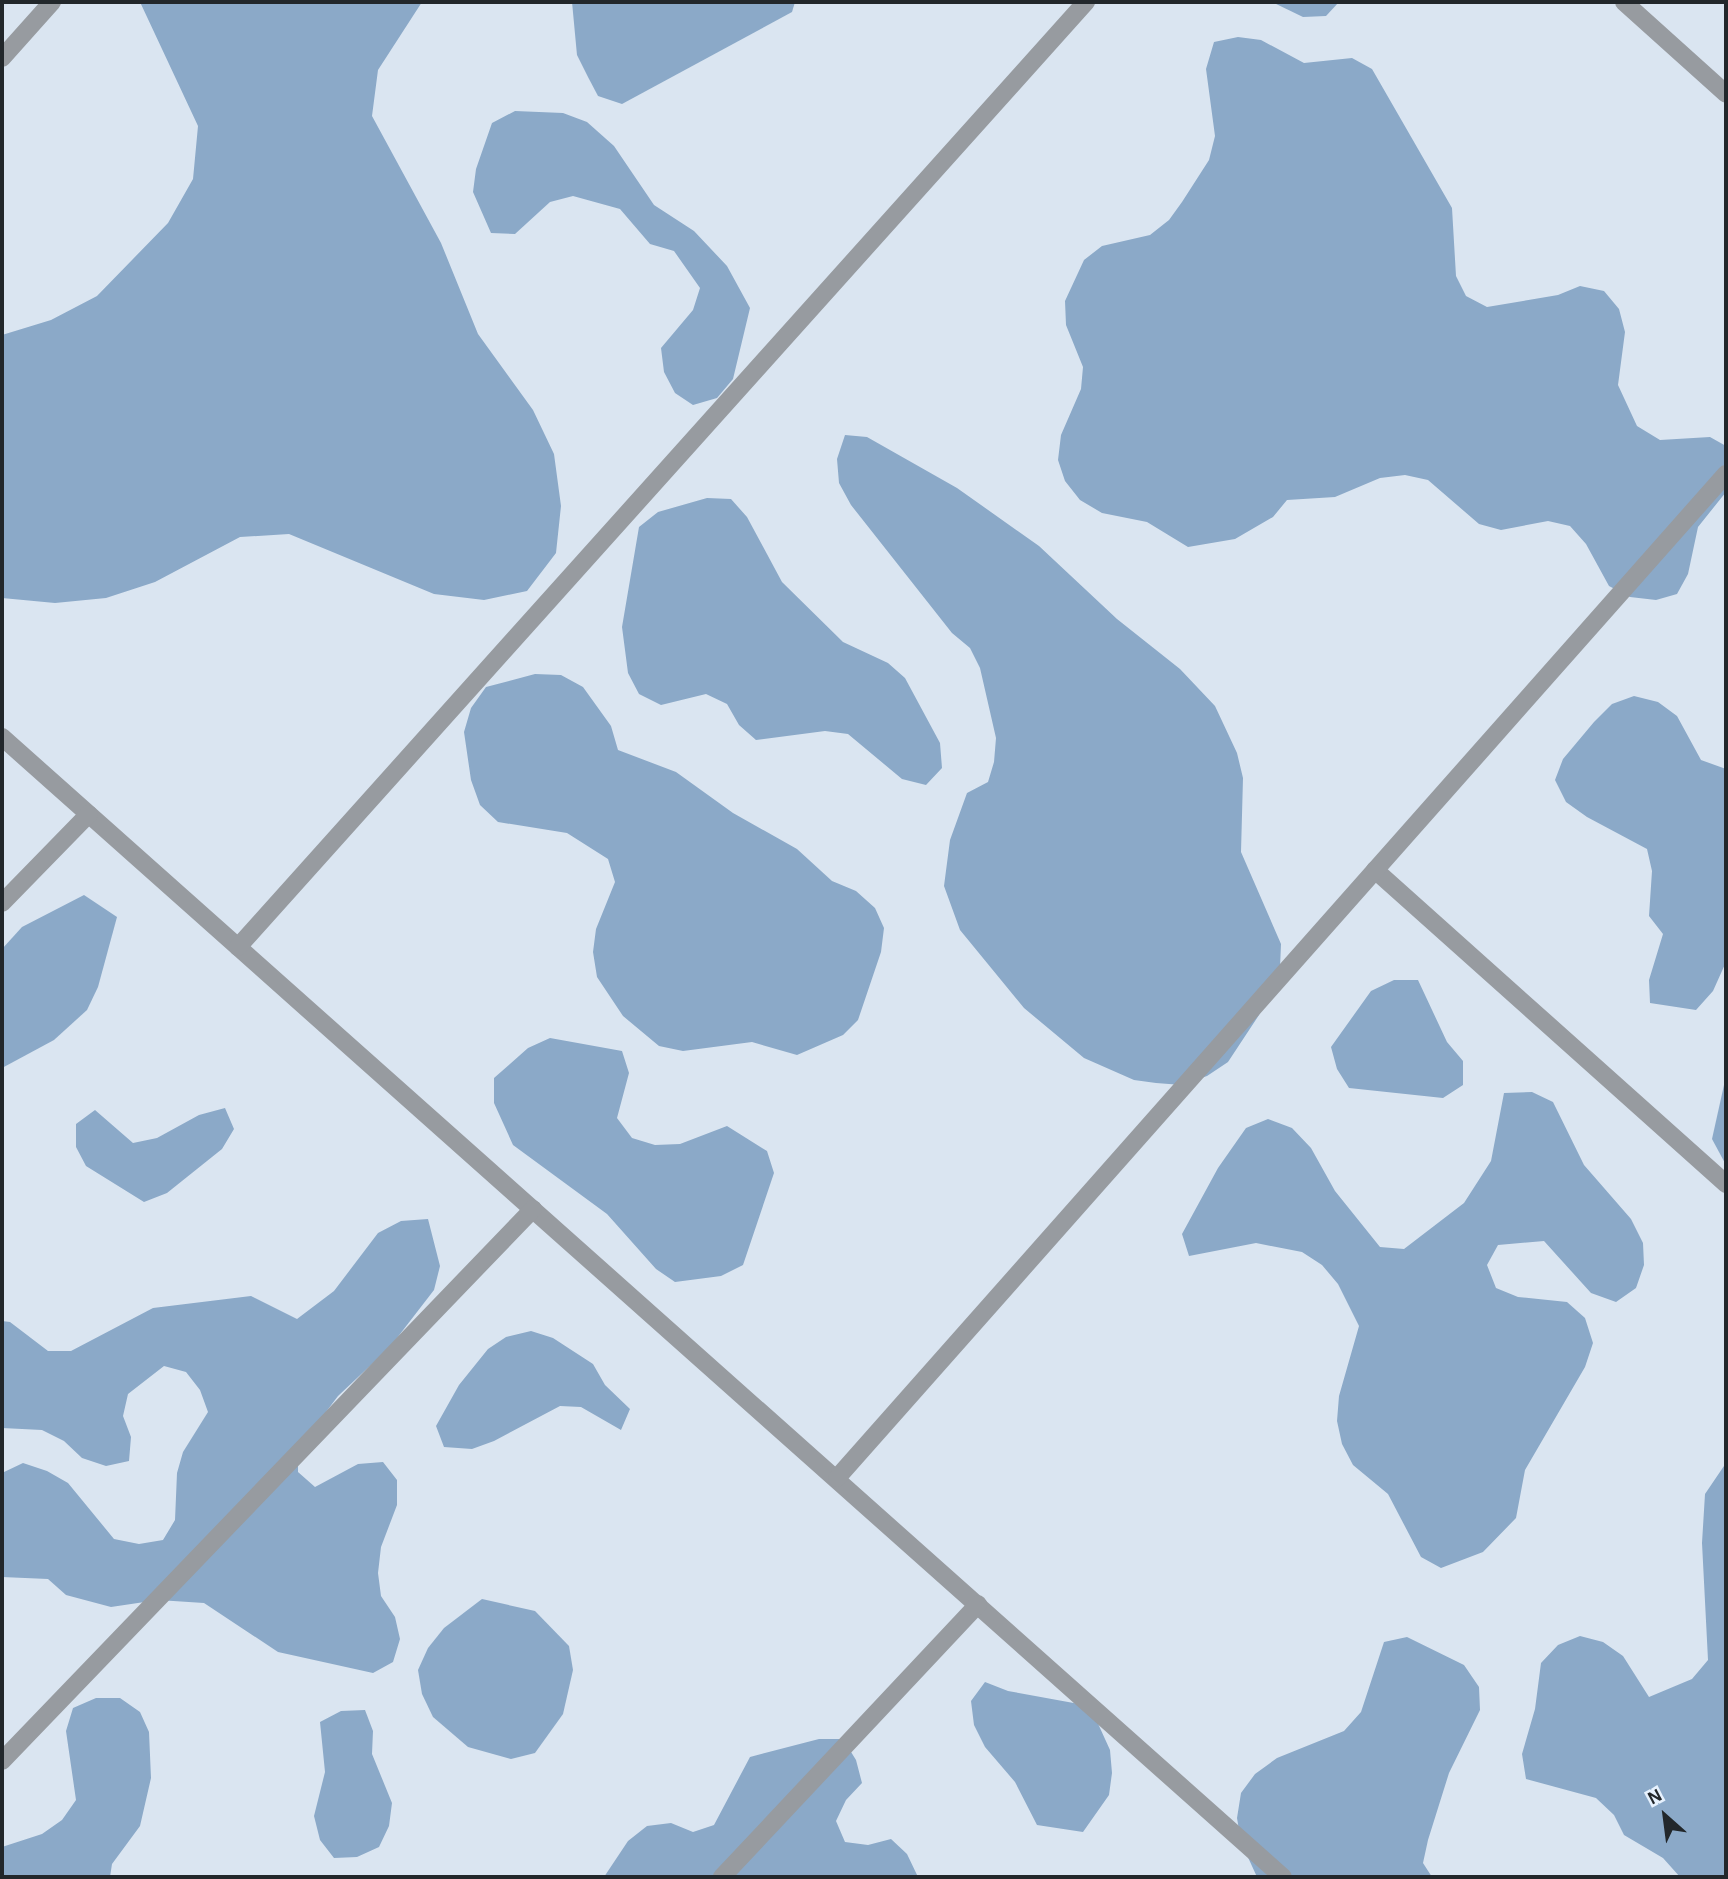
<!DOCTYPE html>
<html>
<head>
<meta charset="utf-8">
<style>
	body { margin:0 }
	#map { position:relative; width:1728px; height:1879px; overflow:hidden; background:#dae5f1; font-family:"Alegreya Sans",sans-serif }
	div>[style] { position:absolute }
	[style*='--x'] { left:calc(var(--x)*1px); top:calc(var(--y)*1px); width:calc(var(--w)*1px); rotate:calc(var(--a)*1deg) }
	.forest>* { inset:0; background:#8ba9c8 }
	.minor>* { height:18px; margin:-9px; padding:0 9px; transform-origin:9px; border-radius:9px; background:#979ba0 }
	span { translate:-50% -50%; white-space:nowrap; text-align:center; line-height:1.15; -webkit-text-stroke:5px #e7f2fe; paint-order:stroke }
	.frame { position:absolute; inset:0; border:4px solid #22272b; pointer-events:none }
	.north { position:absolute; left:1630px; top:1781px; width:70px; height:70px; -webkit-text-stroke:5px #e7f2fe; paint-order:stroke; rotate:332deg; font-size:19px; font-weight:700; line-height:28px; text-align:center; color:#22272b }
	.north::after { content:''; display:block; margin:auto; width:24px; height:32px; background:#22272b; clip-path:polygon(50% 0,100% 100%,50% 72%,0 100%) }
</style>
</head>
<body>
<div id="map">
	<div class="forest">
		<div style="clip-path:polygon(140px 2px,422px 2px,378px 70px,372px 116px,441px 243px,478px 334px,533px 410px,554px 454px,561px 506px,556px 553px,527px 591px,484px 600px,434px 594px,289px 534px,240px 537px,155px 582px,106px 598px,55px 603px,2px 598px,2px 335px,51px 320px,97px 296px,168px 223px,193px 179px,198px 126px)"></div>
		<div style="clip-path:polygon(572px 2px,795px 2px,792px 12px,622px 104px,598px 96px,588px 77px,577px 55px)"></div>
		<div style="clip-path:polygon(1272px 2px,1339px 2px,1326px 16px,1303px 17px)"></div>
		<div style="clip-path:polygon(1238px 37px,1261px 40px,1304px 63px,1352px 58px,1372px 69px,1452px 208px,1456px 276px,1466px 296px,1487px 307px,1558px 295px,1580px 286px,1604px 291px,1619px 309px,1625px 332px,1618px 385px,1637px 426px,1660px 440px,1710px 437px,1726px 446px,1726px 492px,1698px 527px,1688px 574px,1677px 594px,1656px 600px,1630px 597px,1609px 586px,1586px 544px,1570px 526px,1548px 521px,1501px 530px,1479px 524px,1428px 480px,1405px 475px,1380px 478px,1335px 497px,1287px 500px,1273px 517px,1235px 539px,1188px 547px,1147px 522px,1102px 513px,1080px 500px,1065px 481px,1058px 460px,1061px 435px,1081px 389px,1083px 367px,1066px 325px,1065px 301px,1084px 260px,1102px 246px,1150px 235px,1169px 220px,1182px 202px,1209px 160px,1215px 136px,1206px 69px,1214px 42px)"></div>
		<div style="clip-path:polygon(515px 111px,563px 113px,587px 122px,614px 146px,654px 205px,694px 231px,727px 266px,750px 308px,733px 379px,717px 398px,693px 405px,675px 393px,664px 372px,661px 348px,693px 310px,700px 288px,674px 251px,650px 244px,620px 209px,573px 196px,550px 202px,515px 234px,491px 233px,473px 192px,476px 169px,492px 123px)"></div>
		<div style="clip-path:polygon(845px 435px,867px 437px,957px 488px,1039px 546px,1117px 619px,1180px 669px,1215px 706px,1237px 753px,1243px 778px,1241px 852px,1281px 944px,1280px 968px,1259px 1015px,1228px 1062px,1207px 1076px,1182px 1085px,1156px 1083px,1134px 1080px,1084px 1058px,1024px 1008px,960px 930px,944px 886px,950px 840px,967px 793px,988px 782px,994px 762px,996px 738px,980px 668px,970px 648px,952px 633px,851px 505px,839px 483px,837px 459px)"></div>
		<div style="clip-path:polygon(707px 498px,731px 499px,747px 517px,782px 582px,843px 642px,888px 663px,905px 678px,940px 743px,942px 768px,926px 785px,902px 779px,848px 734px,825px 731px,756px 740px,739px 725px,727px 704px,706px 694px,661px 705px,639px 694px,628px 673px,622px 627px,639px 527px,658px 512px)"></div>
		<div style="clip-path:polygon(535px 674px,561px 675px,583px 687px,611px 726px,618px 750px,676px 772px,733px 813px,797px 849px,832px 881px,856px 891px,875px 908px,884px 928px,881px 952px,858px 1020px,843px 1035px,797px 1055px,752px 1042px,683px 1051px,659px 1046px,623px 1016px,597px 977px,593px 952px,596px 929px,615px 882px,608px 859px,567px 833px,498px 822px,480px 805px,471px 780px,464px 732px,471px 708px,486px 687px)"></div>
		<div style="clip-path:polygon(1634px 696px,1658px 702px,1677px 716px,1701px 760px,1726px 769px,1726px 962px,1713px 991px,1696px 1010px,1650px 1003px,1649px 980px,1663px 934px,1649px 916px,1652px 871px,1647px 849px,1587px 817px,1566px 802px,1555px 780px,1563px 759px,1594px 722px,1612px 704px)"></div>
		<div style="clip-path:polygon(84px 895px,117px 917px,98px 987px,87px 1010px,54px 1040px,2px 1068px,2px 949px,22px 927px)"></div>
		<div style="clip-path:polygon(1394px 980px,1418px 980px,1447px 1042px,1463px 1061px,1463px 1085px,1443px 1098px,1349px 1088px,1337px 1069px,1331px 1047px,1371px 991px)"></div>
		<div style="clip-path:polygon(550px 1038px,622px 1051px,629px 1073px,617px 1118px,632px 1138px,655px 1145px,680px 1144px,727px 1126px,767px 1151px,774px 1173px,743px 1265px,721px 1276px,675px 1282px,656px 1269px,607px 1214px,513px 1145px,494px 1103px,494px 1078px,528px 1048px)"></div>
		<div style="clip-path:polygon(1726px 1076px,1726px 1165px,1712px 1139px)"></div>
		<div style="clip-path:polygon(1532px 1092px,1553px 1102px,1584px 1165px,1631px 1219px,1643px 1243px,1644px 1265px,1636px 1288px,1616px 1302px,1591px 1293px,1544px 1241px,1498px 1245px,1487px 1265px,1496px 1288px,1518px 1297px,1567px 1302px,1585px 1318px,1593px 1343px,1585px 1367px,1525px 1470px,1516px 1518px,1483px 1552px,1441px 1568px,1421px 1557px,1388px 1494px,1353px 1465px,1342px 1444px,1337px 1421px,1339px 1396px,1359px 1326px,1338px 1284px,1322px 1265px,1302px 1252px,1256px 1243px,1189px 1256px,1182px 1234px,1218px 1168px,1246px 1128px,1268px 1119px,1292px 1128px,1311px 1148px,1335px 1191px,1380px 1247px,1404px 1249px,1464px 1203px,1491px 1161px,1504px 1093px)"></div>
		<div style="clip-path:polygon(225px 1108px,234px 1129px,222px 1149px,167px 1193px,144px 1202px,86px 1166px,76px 1147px,76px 1124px,95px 1110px,133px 1143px,157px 1138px,199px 1115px)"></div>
		<div style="clip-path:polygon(428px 1219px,440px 1266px,434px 1290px,390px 1347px,338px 1396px,298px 1449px,298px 1472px,315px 1487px,358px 1464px,383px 1462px,397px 1480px,397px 1505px,381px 1547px,378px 1573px,381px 1596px,395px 1617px,400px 1639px,393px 1662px,373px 1673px,278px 1652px,204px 1603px,158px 1600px,111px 1607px,66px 1595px,48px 1579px,2px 1577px,2px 1473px,23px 1463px,47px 1471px,68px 1483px,114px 1539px,139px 1544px,163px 1540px,175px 1520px,177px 1473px,183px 1452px,208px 1412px,200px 1390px,186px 1372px,164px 1366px,128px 1394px,123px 1416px,131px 1437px,129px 1461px,106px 1466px,82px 1458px,64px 1441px,42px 1430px,2px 1428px,2px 1321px,10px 1322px,48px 1351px,71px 1351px,153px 1308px,251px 1296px,297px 1319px,334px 1291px,378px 1233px,401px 1221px)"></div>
		<div style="clip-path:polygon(531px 1331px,553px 1338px,593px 1364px,605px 1385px,630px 1409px,621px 1430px,581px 1407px,560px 1406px,494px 1441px,472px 1449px,444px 1447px,436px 1426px,459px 1385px,488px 1349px,506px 1337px)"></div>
		<div style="clip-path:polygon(1726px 1463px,1726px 1877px,1680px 1877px,1663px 1858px,1624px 1835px,1614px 1815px,1596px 1798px,1526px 1779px,1522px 1754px,1535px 1709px,1541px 1663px,1558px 1645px,1580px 1636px,1603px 1642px,1623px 1656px,1649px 1697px,1692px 1679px,1708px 1660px,1702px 1543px,1705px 1494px)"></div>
		<div style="clip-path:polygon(482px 1599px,535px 1611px,569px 1646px,573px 1670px,563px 1714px,535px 1753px,511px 1759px,468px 1747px,433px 1717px,422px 1694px,418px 1670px,428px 1648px,444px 1628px)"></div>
		<div style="clip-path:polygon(1407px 1637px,1464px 1665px,1479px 1687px,1480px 1710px,1449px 1773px,1428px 1840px,1423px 1863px,1432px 1877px,1257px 1877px,1241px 1842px,1237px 1818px,1241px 1793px,1255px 1774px,1277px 1758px,1344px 1731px,1361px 1712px,1384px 1642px)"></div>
		<div style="clip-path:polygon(985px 1682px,1008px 1691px,1090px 1706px,1110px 1750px,1112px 1773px,1109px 1795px,1083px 1832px,1037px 1825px,1015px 1782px,985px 1747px,974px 1725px,971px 1701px)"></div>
		<div style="clip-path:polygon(96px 1698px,120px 1698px,140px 1712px,149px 1732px,151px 1778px,140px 1826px,112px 1864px,110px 1877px,2px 1877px,2px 1847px,42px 1834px,62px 1820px,76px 1800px,66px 1731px,73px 1708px)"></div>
		<div style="clip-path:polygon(365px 1710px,373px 1731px,372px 1754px,392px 1803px,389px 1826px,379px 1847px,357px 1857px,334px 1858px,320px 1840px,314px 1816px,325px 1772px,320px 1722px,341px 1711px)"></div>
		<div style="clip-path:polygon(819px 1739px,843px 1739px,856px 1760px,862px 1783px,846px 1800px,836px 1821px,845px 1842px,868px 1845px,891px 1839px,907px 1854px,918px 1877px,604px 1877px,628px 1841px,647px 1826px,671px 1823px,693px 1832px,714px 1825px,750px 1757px)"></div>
	</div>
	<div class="minor">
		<div style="--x:1624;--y:2;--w:137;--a:42"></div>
		<div style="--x:2;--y:58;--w:75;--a:-48.2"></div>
		<div style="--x:2;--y:737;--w:1715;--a:41.67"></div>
		<div style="--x:1375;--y:870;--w:471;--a:41.8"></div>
		<div style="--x:2;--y:903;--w:124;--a:-45.7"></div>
		<div style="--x:238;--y:947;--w:1270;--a:-48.1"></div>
		<div style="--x:837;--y:1478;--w:1341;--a:-48.48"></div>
		<div style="--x:2;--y:1761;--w:766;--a:-46.11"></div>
		<div style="--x:722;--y:1877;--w:374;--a:-46.8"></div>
	</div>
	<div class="frame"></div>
	<div class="north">N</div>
</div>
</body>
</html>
